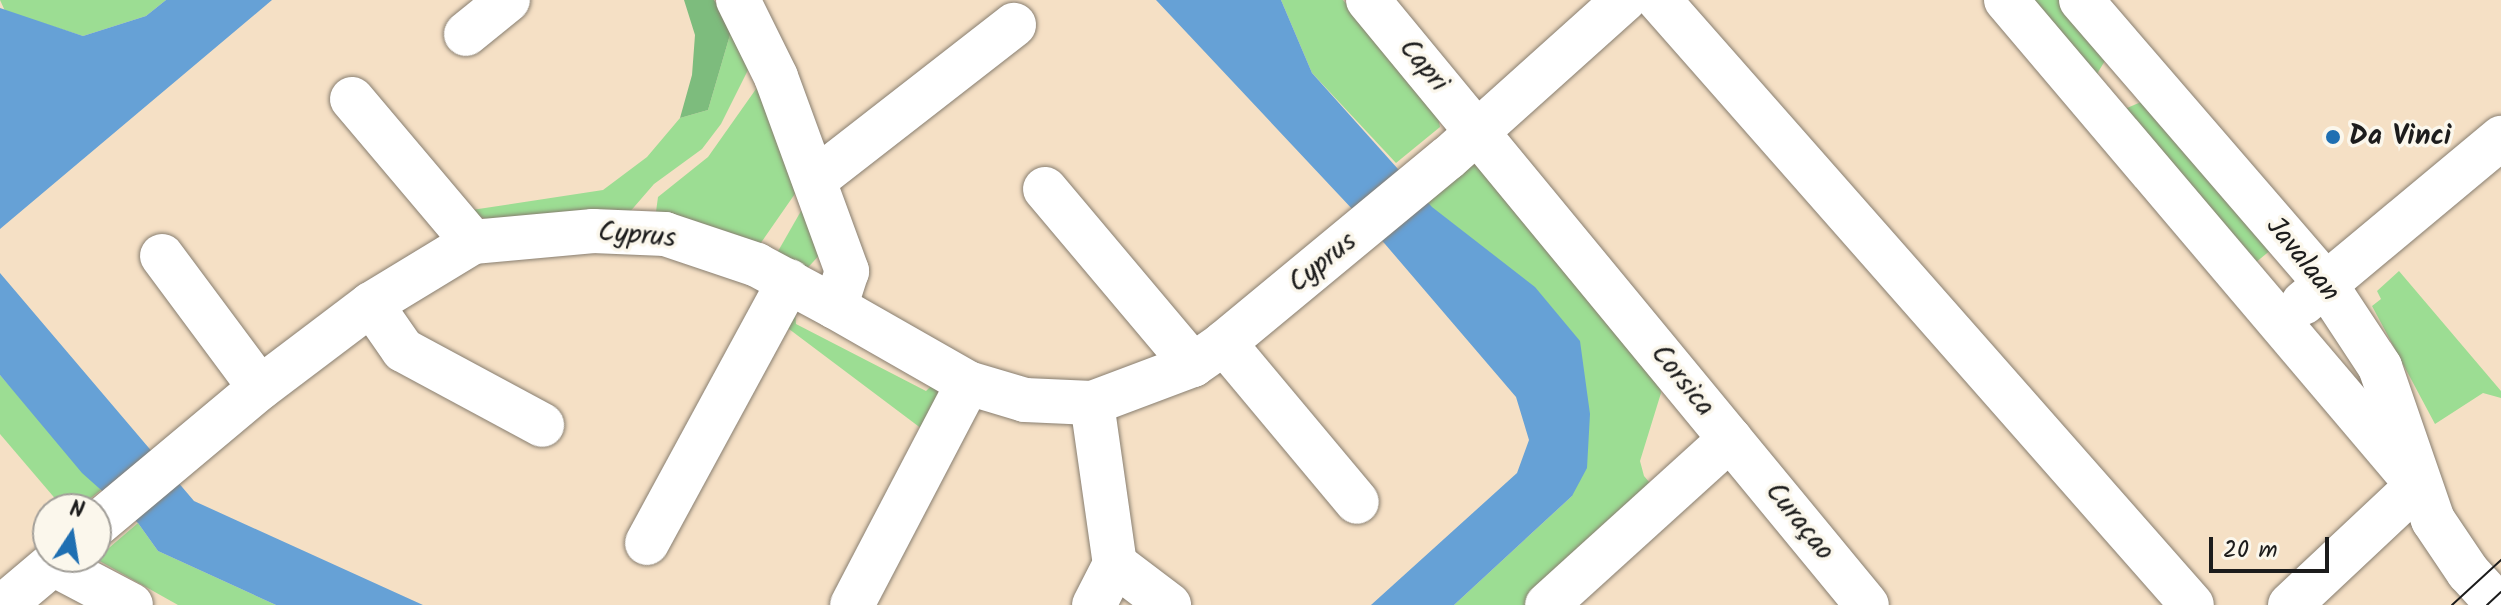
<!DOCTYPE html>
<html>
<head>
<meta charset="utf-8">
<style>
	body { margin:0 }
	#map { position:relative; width:2501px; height:605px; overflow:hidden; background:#f5e0c5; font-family:Kalam,sans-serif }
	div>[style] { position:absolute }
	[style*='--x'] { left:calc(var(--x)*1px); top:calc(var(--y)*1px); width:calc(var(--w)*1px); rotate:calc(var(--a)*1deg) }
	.green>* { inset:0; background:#9cdd93 }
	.forest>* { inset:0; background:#7dbc7d }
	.water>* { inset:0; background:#66a1d6 }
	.roads { filter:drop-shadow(0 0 2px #887e70) drop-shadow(0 0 2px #887e70) }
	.minor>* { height:44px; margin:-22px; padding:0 22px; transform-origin:22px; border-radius:22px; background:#fff }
	.tram>* { height:2px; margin:-1px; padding:0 1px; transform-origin:1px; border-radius:1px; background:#1c1c1c }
	.dots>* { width:22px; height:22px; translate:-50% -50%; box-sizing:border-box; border:4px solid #fbf7ec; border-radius:50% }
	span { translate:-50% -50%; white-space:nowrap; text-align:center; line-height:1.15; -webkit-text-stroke:7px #fbf7ec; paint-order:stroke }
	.street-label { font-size:28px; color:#1c1c1c }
	.poi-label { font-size:28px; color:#1c1c1c; font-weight:700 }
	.left { translate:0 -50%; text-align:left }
	.north { position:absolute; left:32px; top:493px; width:80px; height:80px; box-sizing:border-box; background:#fbf7ec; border:2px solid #a29f99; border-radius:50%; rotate:12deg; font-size:22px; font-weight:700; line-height:32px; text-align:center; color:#1c1c1c }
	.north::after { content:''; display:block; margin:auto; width:28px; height:36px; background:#1f6fb2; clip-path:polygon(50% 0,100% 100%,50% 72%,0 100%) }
	.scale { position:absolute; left:2209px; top:537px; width:120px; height:36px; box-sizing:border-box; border:4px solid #1c1c1c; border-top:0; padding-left:10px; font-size:24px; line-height:28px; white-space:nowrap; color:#1c1c1c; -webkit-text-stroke:6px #fbf7ec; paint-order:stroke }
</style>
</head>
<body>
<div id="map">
	<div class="green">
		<div style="clip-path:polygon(0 0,166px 0,146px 16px,83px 36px,5px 11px)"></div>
		<div style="clip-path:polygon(1281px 0,1343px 0,1437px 113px,1440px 127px,1396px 163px,1312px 73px)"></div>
		<div style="clip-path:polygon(2019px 0,2062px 0,2106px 59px,2097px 74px)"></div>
		<div style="clip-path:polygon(732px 28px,750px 66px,721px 124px,702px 149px,654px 184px,628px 214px,497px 223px,465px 211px,603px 190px,647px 157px,680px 118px,708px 110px)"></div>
		<div style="clip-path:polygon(756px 89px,761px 90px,799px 188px,760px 244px,655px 219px,658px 197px,708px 157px)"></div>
		<div style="clip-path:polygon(2141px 102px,2272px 249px,2249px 268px,2124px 115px,2127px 108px)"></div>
		<div style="clip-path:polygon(1486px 164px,1658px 376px,1661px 393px,1640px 461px,1644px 476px,1655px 489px,1527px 605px,1454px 605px,1572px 496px,1428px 203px,1467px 165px)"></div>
		<div style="clip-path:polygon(809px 210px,824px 250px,802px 274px,773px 260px,801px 211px)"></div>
		<div style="clip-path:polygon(2399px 271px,2501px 391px,2501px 398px,2483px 393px,2435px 424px,2372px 306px,2381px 299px,2377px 291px)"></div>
		<div style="clip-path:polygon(795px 312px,796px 324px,926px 391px,932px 385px,941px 387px,926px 432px,781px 323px)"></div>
		<div style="clip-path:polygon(0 375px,101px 490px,77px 509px,64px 509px,0 434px)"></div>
		<div style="clip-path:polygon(138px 523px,158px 551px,276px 605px,178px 605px,96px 559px)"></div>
	</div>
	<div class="forest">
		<div style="clip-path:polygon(684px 0,714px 0,732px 28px,708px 110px,680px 118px,692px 75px,695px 35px)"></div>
	</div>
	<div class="water">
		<div style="clip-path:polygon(166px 0,272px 0,0 229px,0 8px,83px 36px,146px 16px)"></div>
		<div style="clip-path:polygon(1156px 0,1281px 0,1312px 73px,1432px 207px,1535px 287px,1580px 341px,1590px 414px,1587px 468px,1572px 496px,1454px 605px,1371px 605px,1517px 473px,1529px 440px,1516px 397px,1385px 244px)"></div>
		<div style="clip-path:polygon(0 273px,194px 501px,423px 605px,276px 605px,158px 551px,138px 523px,82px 473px,0 375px)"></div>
	</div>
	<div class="roads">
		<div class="minor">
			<div style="--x:738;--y:0;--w:86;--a:63.7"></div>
			<div style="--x:776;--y:77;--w:207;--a:69.9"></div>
			<div style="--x:847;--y:271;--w:38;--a:108"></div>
			<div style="--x:835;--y:307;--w:153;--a:29.7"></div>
			<div style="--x:968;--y:383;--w:59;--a:16.6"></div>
			<div style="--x:1025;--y:400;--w:67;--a:2.6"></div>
			<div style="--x:1092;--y:403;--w:108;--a:-20.6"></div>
			<div style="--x:1193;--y:365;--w:38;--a:-35"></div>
			<div style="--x:1224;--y:343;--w:291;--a:-39.6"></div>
			<div style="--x:1448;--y:158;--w:237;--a:-41.9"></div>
			<div style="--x:1368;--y:0;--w:569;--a:50.49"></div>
			<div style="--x:1730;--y:439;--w:247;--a:137.8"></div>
			<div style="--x:1659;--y:0;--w:806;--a:48.62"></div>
			<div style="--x:2006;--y:0;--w:614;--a:49.69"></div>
			<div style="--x:2081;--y:0;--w:372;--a:49.2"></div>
			<div style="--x:2324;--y:282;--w:102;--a:56.6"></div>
			<div style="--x:2380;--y:367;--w:162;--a:70.9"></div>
			<div style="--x:2433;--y:520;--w:63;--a:56.1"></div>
			<div style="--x:2468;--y:572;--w:45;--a:47.7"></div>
			<div style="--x:466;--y:34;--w:54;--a:-39"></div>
			<div style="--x:352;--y:99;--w:187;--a:49.8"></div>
			<div style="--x:816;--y:179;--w:251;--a:-37.9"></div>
			<div style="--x:1045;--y:189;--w:230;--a:49.9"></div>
			<div style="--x:162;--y:256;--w:164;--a:53.4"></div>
			<div style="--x:2303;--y:303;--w:258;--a:-39.8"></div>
			<div style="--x:371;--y:304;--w:56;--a:55.2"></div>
			<div style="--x:403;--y:350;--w:158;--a:28.3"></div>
			<div style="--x:1224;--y:343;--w:207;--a:50.1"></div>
			<div style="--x:1092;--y:403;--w:163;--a:81.9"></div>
			<div style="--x:1115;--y:564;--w:46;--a:117.1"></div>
			<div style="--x:1730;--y:439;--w:215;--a:50.5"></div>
			<div style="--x:96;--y:525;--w:214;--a:-39.9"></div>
			<div style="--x:260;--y:388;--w:139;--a:-37.1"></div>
			<div style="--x:371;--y:304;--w:119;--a:-31.3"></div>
			<div style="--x:473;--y:242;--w:121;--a:-5.2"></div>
			<div style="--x:593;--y:231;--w:72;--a:2.4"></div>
			<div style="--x:665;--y:234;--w:97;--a:18.6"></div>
			<div style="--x:757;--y:265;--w:89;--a:28.3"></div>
			<div style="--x:647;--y:543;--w:298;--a:-61.5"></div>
			<div style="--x:53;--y:564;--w:88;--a:27.7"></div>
			<div style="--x:1115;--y:564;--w:68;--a:37.2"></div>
			<div style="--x:4;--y:605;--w:75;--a:-40.1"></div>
			<div style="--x:852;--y:605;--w:250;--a:-62.4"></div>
			<div style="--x:2290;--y:605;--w:175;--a:-43.2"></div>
		</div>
	</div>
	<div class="tram">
		<div style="--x:2452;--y:605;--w:67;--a:-42.6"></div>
		<div style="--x:2487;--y:605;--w:19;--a:-43"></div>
	</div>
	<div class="dots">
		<div style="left:2333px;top:137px;background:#1f6fb2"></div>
	</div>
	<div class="street-label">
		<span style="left:1423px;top:66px;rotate:50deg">Capri</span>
		<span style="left:637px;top:236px;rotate:5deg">Cyprus</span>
		<span style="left:2302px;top:260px;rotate:51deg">Javalaan</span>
		<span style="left:1323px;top:263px;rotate:-39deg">Cyprus</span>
		<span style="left:1682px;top:381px;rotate:51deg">Corsica</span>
		<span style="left:1799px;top:522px;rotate:51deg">Curaçao</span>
	</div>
	<div class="poi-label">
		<span class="left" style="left:2349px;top:137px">Da Vinci</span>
	</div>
	<div class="north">N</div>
	<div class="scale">20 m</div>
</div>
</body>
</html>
